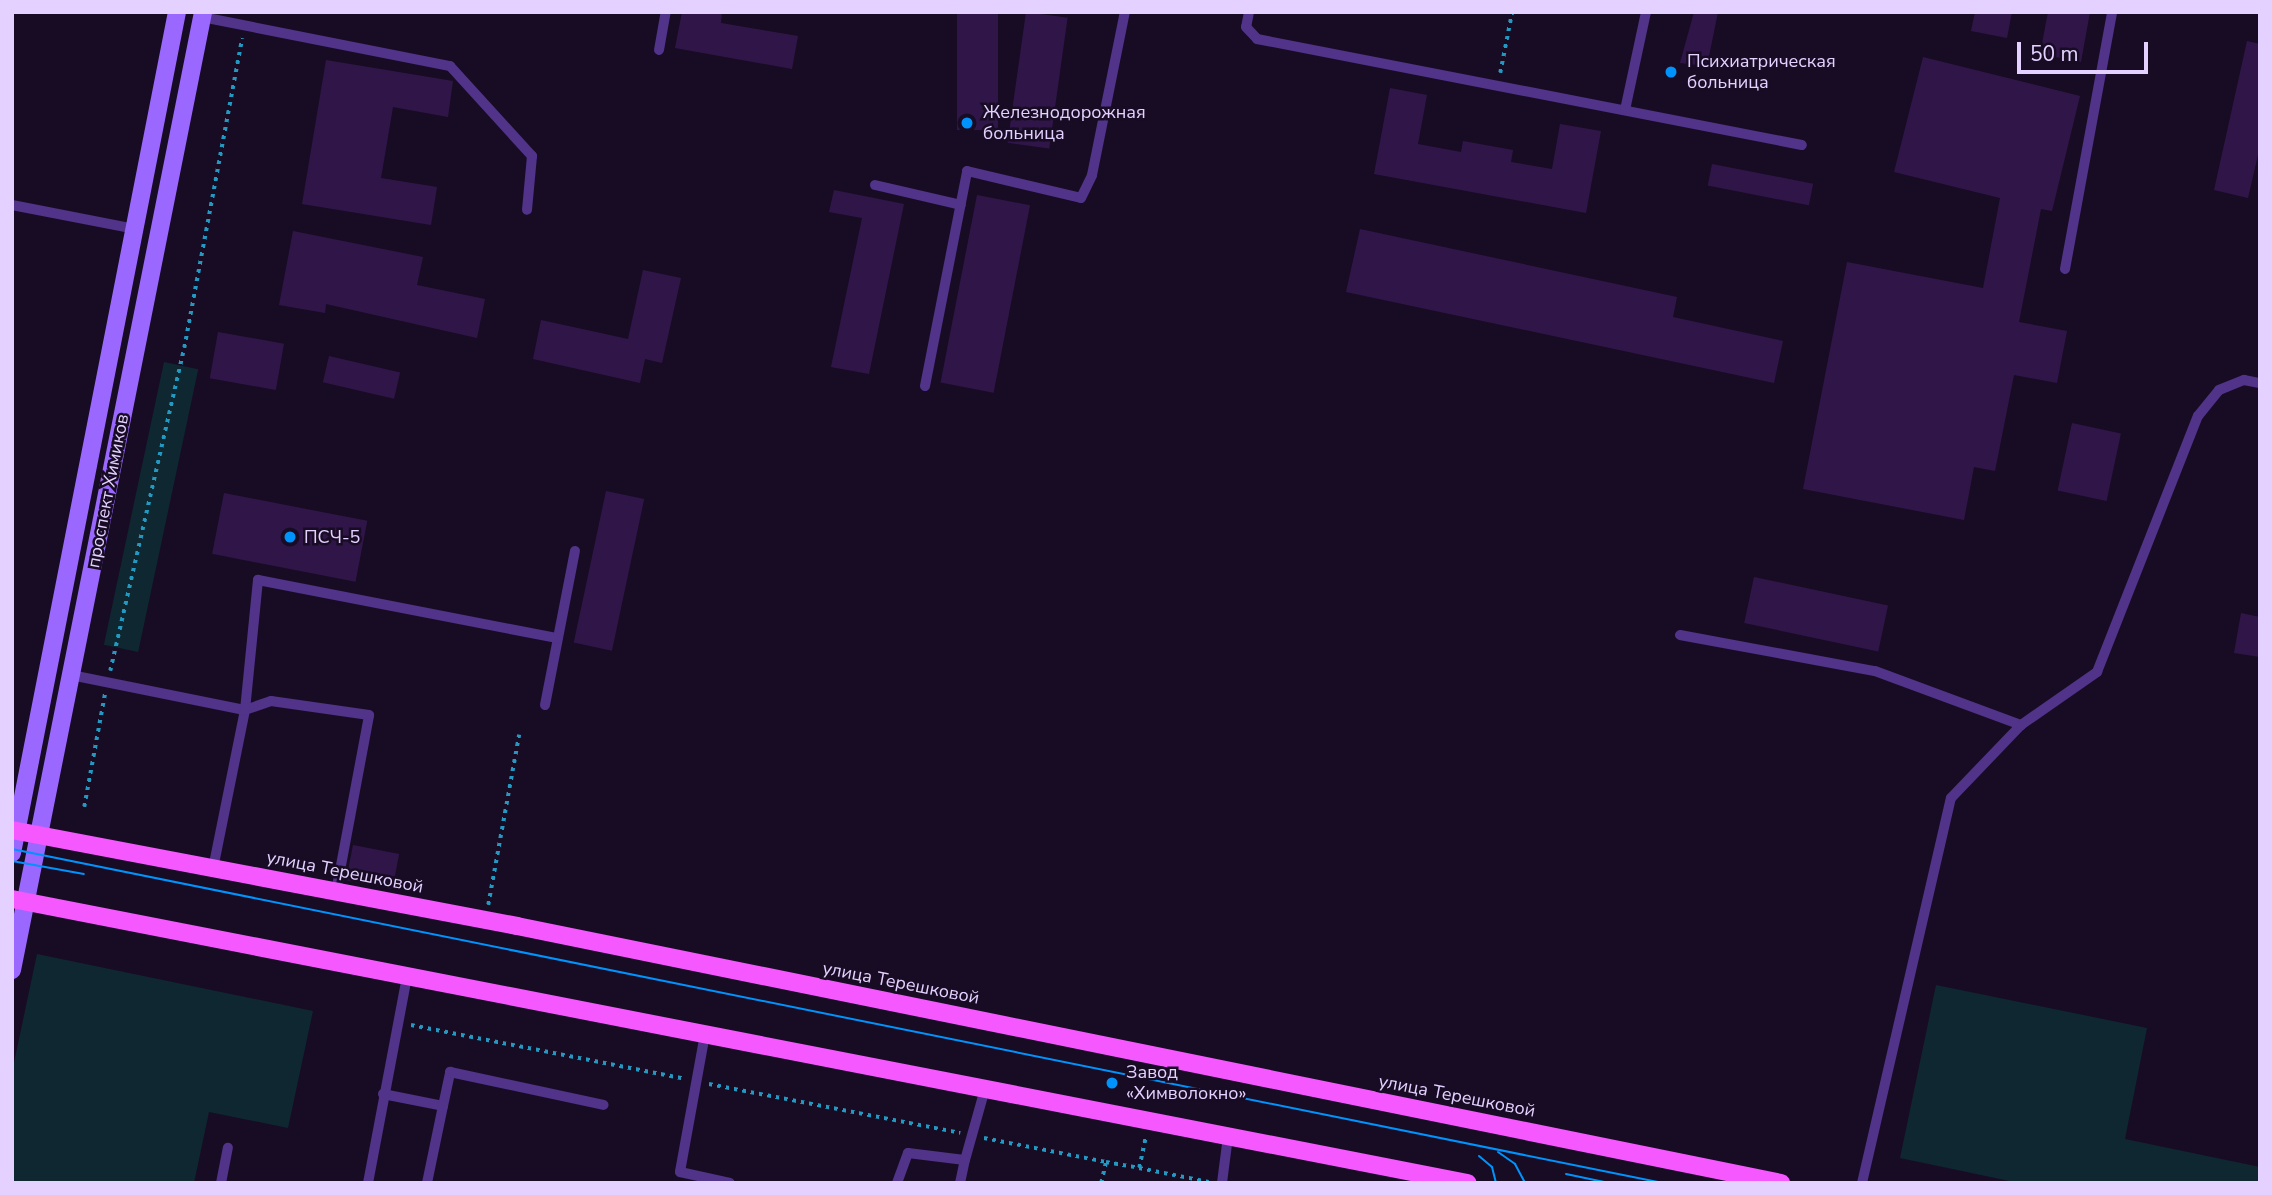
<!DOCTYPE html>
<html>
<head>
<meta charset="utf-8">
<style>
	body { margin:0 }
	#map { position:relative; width:2272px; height:1195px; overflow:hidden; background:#180c25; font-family:"Nunito Sans",sans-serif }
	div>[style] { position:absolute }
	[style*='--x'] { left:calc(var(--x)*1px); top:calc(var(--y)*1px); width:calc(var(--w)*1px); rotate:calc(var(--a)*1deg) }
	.green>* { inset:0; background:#0f2730; transform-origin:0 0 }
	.building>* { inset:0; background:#301648; transform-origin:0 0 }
	.path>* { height:3.5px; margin-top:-1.75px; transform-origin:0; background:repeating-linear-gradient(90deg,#2399c1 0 3.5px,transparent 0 8.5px) }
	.service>* { height:10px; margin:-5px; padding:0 5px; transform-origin:5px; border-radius:5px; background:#513389 }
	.secondary>* { height:18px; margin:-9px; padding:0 9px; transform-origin:9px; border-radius:9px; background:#9b68ff }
	.primary>* { height:18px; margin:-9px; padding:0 9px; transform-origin:9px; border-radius:9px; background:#f558ff }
	.tram>* { height:2px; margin:-1px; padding:0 1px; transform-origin:1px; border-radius:1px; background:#0093fc }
	.dots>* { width:19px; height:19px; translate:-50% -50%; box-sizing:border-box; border:4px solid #180c25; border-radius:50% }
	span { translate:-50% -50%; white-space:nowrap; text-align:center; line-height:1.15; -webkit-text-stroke:5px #180c25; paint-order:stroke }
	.poi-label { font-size:18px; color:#e4d1ff }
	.left { translate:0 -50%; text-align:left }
	.street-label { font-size:18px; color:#e4d1ff }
	.frame { position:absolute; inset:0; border:14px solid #e4d1ff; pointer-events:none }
	.scale { position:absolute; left:2017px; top:42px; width:131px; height:32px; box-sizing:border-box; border:4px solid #e4d1ff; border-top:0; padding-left:9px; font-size:21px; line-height:24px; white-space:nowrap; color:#e4d1ff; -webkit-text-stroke:5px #180c25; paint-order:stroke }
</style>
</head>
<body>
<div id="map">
	<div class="green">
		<div style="left:164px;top:362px;width:35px;height:289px;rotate:12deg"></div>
		<div style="clip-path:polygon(37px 954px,313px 1011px,288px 1128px,209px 1112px,194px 1183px,12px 1183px,12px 1072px)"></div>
		<div style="clip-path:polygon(1936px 985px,2147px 1028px,2125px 1139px,2260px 1167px,2260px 1183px,2019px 1183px,1900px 1158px)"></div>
	</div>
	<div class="building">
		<div style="clip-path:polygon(682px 12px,722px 12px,721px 23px,798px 36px,792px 69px,675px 48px)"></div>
		<div style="left:957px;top:12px;width:41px;height:118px"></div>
		<div style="left:1026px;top:12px;width:42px;height:132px;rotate:8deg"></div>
		<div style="clip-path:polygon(1694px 12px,1718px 12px,1707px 66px,1680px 63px)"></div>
		<div style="clip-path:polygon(1975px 12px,2012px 12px,2007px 38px,1971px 31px)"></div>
		<div style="clip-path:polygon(2048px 12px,2090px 12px,2081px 62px,2040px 54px)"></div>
		<div style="clip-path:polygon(2247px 41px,2260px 44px,2260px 146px,2248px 198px,2214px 190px)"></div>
		<div style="clip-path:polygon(1923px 57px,2080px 96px,2052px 211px,2041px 209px,2019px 322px,2067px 331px,2057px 383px,2014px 375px,1995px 471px,1974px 467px,1964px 520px,1803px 489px,1847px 262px,1983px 288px,2000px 198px,1894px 172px)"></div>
		<div style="clip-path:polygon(326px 60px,453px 81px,448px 117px,393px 107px,381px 178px,437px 187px,431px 225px,302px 204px)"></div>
		<div style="clip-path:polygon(1390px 88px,1427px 95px,1418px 144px,1461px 152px,1463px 141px,1513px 150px,1511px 162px,1552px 169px,1560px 124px,1601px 131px,1586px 213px,1374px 174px)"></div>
		<div style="left:1712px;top:164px;width:103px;height:22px;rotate:11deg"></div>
		<div style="clip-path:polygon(834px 190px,904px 204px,869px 374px,831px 367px,862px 218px,829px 212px)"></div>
		<div style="left:977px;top:195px;width:54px;height:191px;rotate:11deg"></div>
		<div style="clip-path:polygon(1360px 229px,1677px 297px,1673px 317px,1783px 341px,1774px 383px,1346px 292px)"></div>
		<div style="clip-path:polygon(293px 231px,423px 257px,417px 285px,485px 299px,477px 338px,326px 304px,325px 313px,279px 305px)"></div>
		<div style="clip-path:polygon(643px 270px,681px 278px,662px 363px,645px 359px,640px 383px,533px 359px,541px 320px,628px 339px)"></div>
		<div style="left:218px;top:332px;width:67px;height:47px;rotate:10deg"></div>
		<div style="left:329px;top:356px;width:73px;height:27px;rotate:13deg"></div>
		<div style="left:2072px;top:423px;width:50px;height:69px;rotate:12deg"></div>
		<div style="left:606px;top:491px;width:39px;height:155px;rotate:12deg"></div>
		<div style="left:224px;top:493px;width:146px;height:62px;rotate:11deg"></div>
		<div style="left:1754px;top:577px;width:137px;height:47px;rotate:12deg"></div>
		<div style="clip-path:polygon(2241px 613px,2260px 617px,2260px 657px,2234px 653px)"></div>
		<div style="left:353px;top:845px;width:47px;height:36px;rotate:11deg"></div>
	</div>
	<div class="path">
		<div style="--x:1500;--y:73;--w:62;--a:-78.9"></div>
		<div style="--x:110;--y:671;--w:331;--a:-77.1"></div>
		<div style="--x:184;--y:348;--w:315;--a:-79.4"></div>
		<div style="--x:84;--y:807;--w:116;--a:-79.6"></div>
		<div style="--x:488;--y:905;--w:173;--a:-79.7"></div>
		<div style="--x:411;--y:1025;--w:279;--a:11.1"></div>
		<div style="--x:709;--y:1084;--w:256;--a:11"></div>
		<div style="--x:984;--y:1138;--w:124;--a:11.1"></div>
		<div style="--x:1139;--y:1168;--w:71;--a:11.3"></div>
		<div style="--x:1101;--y:1183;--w:22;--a:-77"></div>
		<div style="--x:1106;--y:1162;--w:34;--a:10"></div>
		<div style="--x:1139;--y:1168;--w:33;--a:-78"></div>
	</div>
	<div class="service">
		<div style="--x:1249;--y:12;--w:15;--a:101"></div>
		<div style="--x:1246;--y:27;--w:16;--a:47"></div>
		<div style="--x:1257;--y:39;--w:555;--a:11.01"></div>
		<div style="--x:202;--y:17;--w:253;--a:11.2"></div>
		<div style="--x:450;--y:66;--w:122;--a:47.7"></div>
		<div style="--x:532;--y:156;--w:54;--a:95.3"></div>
		<div style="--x:659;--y:50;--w:39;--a:-80"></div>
		<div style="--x:1625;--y:110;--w:100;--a:-77.9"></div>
		<div style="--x:875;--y:185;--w:88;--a:13.1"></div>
		<div style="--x:12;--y:205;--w:125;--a:11"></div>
		<div style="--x:2065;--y:269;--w:261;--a:-79.6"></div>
		<div style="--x:925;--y:386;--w:219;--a:-78.9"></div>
		<div style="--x:967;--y:171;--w:117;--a:13.3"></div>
		<div style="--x:1081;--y:198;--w:25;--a:-64"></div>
		<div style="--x:1092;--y:175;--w:166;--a:-78.6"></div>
		<div style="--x:1680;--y:635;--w:198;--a:10.5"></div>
		<div style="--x:1875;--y:671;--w:156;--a:20.3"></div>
		<div style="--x:71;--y:675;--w:177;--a:11.4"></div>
		<div style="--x:245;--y:710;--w:161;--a:101.4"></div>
		<div style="--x:545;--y:705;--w:157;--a:-79"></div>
		<div style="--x:336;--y:892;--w:180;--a:-79.4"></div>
		<div style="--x:369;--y:715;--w:99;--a:-171.9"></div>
		<div style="--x:271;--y:701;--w:28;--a:161"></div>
		<div style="--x:245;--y:710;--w:131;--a:-84.3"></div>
		<div style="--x:258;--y:580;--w:305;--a:11"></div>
		<div style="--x:705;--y:1034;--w:140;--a:100.3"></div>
		<div style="--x:680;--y:1172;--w:51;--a:12.4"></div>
		<div style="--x:383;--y:1094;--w:61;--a:11.3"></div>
		<div style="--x:443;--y:1106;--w:35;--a:-78"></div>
		<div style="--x:450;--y:1072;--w:157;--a:12.1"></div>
		<div style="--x:221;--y:1183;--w:36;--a:-79"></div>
		<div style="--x:368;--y:1183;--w:211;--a:-79.3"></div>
		<div style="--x:427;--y:1183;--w:79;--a:-78.3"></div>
		<div style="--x:897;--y:1183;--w:32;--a:-70"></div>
		<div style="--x:908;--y:1153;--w:57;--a:7"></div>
		<div style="--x:965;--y:1160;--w:74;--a:-74.3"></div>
		<div style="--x:960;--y:1183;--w:24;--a:-78"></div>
		<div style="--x:1222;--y:1183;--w:47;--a:-82.7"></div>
		<div style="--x:1862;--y:1183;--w:395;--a:-77"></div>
		<div style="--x:1951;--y:798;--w:101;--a:-46.2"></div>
		<div style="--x:2021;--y:725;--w:93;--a:-34.9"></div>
		<div style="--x:2097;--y:672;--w:275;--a:-68.5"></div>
		<div style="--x:2198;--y:416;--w:33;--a:-51"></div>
		<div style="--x:2219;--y:390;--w:27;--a:-22"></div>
		<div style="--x:2244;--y:380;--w:16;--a:11"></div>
	</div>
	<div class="secondary">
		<div style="--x:12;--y:853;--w:857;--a:-78.9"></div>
		<div style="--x:12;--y:970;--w:977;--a:-78.72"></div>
	</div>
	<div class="primary">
		<div style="--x:12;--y:830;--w:514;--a:10.76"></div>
		<div style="--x:517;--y:926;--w:1290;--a:11.49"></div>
		<div style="--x:12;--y:899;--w:1483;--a:11.04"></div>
	</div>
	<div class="tram">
		<div style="--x:12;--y:849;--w:1683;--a:11.44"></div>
		<div style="--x:12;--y:861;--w:73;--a:10.2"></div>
		<div style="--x:1498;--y:1152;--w:21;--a:35"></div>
		<div style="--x:1515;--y:1164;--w:21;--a:62"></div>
		<div style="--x:1479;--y:1156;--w:17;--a:40"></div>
		<div style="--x:1492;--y:1167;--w:16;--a:76"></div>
		<div style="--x:1566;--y:1174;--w:44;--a:11.8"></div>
	</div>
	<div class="dots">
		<div style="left:1671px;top:72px;background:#0093fc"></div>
		<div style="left:967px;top:123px;background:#0093fc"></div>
		<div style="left:290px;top:537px;background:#0093fc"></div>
		<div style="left:1112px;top:1083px;background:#0093fc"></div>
	</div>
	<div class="poi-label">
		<span class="left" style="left:1687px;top:72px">Психиатрическая<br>больница</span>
		<span class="left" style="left:983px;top:123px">Железнодорожная<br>больница</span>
		<span class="left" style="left:304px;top:537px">ПСЧ-5</span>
		<span class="left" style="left:1126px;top:1083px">Завод<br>«Химволокно»</span>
	</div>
	<div class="street-label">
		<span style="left:108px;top:491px;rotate:-79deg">проспект Химиков</span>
		<span style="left:345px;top:872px;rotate:11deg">улица Терешковой</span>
		<span style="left:901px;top:983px;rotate:11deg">улица Терешковой</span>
		<span style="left:1457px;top:1096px;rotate:11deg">улица Терешковой</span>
	</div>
	<div class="frame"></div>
	<div class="scale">50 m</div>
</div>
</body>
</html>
